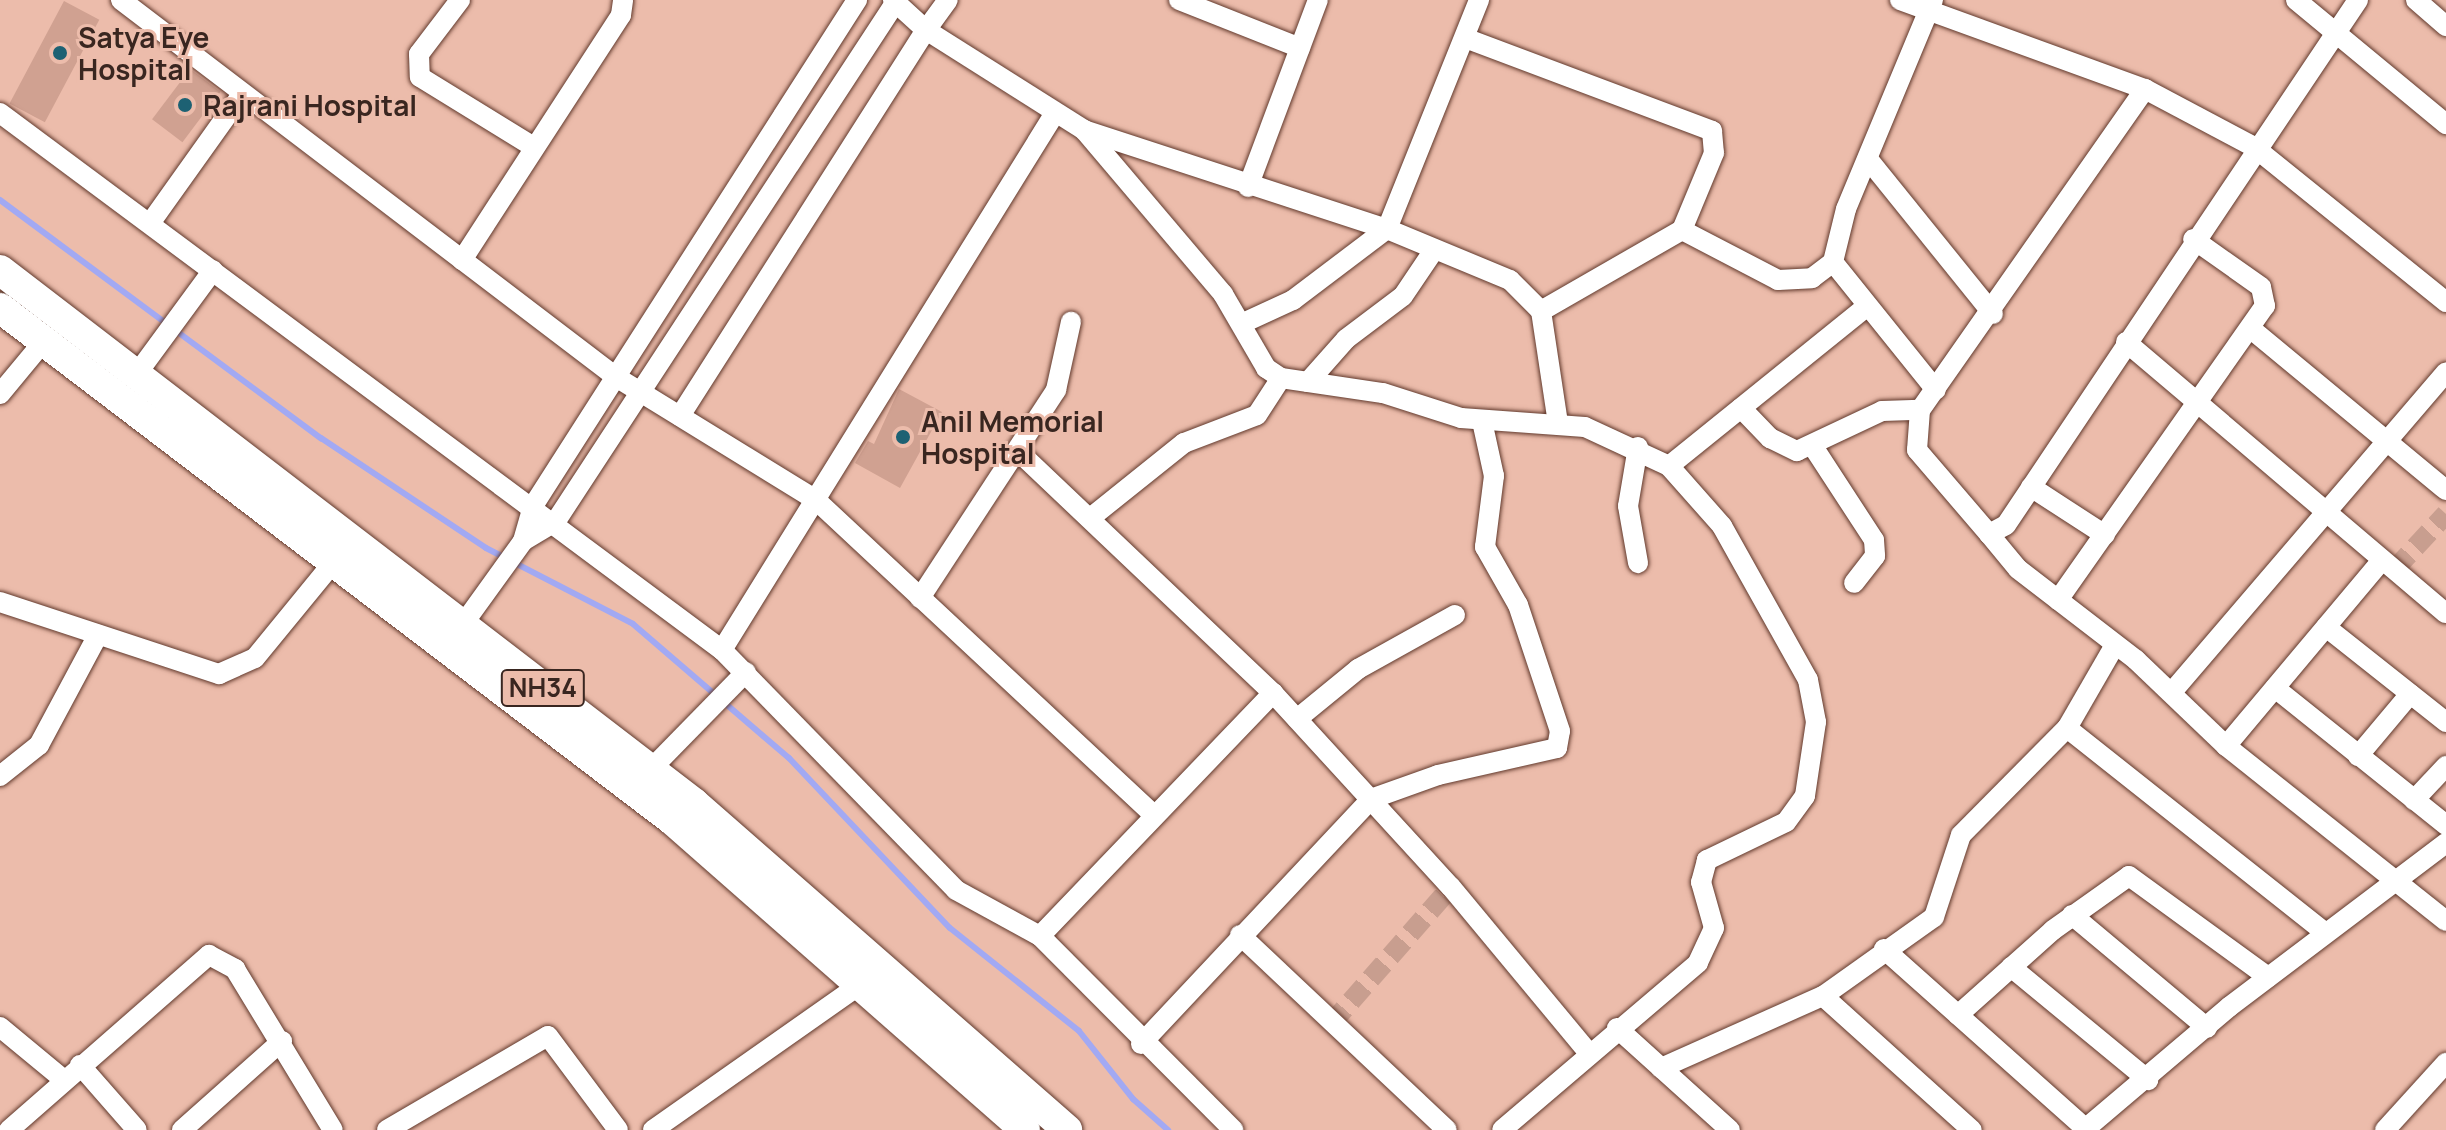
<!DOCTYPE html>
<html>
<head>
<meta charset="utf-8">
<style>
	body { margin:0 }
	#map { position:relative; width:2446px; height:1130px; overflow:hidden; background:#ecbcab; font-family:Manrope,sans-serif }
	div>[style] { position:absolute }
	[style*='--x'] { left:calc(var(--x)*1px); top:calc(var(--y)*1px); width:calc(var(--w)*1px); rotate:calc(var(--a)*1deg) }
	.stream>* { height:6px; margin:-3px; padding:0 3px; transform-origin:3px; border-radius:3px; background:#a2a9f3 }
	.building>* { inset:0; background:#d0a191; transform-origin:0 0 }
	.minor-tunnel>* { height:20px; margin-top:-10px; transform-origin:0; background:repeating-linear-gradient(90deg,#c89e8f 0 20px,transparent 0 30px) }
	.roads { filter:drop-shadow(0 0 2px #61392c) drop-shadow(0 0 2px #61392c) }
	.minor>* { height:20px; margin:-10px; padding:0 10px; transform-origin:10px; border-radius:10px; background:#fff }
	.highway>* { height:30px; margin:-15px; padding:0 15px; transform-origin:15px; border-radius:15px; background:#fff }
	.dots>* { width:22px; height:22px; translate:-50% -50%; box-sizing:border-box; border:4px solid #ecbcab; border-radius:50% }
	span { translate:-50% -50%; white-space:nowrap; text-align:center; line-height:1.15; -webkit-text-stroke:6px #ecbcab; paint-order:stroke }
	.shield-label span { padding:2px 6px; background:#ecbcab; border:2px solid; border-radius:6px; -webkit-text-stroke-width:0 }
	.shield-label { font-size:26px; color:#392620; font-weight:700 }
	.poi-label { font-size:28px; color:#392620; font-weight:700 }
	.left { translate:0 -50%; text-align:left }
</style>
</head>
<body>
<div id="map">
	<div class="stream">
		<div style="--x:0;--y:200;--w:400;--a:36.6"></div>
		<div style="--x:321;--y:438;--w:198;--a:33.7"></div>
		<div style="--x:486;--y:548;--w:165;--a:27.3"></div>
		<div style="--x:633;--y:624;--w:206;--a:40.7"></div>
		<div style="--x:789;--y:758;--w:234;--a:46.6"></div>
		<div style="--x:950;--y:928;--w:165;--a:38.6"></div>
		<div style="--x:1079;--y:1031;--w:87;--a:51.5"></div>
		<div style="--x:1133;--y:1099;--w:47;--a:41.5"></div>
	</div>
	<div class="building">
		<div style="left:64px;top:1px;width:40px;height:116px;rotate:28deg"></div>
		<div style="left:190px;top:69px;width:38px;height:63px;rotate:37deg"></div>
		<div style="clip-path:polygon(899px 389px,942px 412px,900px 488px,855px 463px,868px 441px,874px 444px)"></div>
	</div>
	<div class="minor-tunnel">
		<div style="--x:2395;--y:569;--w:75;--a:-47.2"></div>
		<div style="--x:1331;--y:1024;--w:182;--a:-48.8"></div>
	</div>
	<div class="roads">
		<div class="minor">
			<div style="--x:121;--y:0;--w:622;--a:37.29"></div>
			<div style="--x:616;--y:377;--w:235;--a:31.6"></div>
			<div style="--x:816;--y:500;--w:459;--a:43"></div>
			<div style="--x:460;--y:0;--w:68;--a:127.2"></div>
			<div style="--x:419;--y:54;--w:23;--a:88"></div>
			<div style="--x:420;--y:77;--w:134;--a:31.6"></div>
			<div style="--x:893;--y:0;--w:45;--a:42.3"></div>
			<div style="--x:926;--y:30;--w:37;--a:-54"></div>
			<div style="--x:1179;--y:0;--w:130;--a:21.6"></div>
			<div style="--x:1900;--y:0;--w:261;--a:20"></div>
			<div style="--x:2145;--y:89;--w:123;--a:28"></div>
			<div style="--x:2254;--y:147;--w:247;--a:38.9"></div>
			<div style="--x:1933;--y:0;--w:226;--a:112.6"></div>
			<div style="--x:1846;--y:209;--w:55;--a:103.8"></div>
			<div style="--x:1833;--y:262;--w:164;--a:51.2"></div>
			<div style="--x:2296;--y:0;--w:195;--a:39.6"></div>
			<div style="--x:2416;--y:0;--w:40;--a:41"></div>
			<div style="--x:1465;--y:38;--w:264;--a:20.6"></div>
			<div style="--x:1712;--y:131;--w:22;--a:85"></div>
			<div style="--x:1714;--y:153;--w:83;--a:112.6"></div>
			<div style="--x:2145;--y:89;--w:392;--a:125"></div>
			<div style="--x:1920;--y:410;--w:40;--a:94.3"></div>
			<div style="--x:1917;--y:450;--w:111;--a:49.4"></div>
			<div style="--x:1989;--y:534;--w:19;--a:-28"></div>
			<div style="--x:2006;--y:525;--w:632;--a:-56.16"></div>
			<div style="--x:0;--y:113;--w:900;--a:36.64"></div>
			<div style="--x:722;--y:650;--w:335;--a:45.7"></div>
			<div style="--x:956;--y:890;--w:96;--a:28.7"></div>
			<div style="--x:1040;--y:936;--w:274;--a:45.1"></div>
			<div style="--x:1084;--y:130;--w:215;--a:49.7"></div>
			<div style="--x:1223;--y:294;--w:86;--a:59.8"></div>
			<div style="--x:1266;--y:368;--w:18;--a:34"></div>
			<div style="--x:1281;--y:378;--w:103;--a:8.4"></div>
			<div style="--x:1383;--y:393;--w:82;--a:17.8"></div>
			<div style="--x:1461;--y:418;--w:124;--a:4.2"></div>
			<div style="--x:1585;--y:427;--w:93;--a:24.9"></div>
			<div style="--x:1669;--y:466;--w:80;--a:48.5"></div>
			<div style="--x:1722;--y:526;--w:176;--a:60.8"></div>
			<div style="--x:1808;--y:680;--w:43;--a:79.2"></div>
			<div style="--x:1816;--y:722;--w:75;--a:98.5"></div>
			<div style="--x:1805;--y:796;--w:32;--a:126"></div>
			<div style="--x:1786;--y:822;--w:88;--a:154.3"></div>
			<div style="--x:1707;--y:860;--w:23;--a:105"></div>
			<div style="--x:1701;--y:882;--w:48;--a:74.2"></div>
			<div style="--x:1714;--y:928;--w:38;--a:115"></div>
			<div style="--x:1698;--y:963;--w:257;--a:139.6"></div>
			<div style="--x:1868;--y:159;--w:199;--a:51.1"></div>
			<div style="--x:1248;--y:187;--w:200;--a:-69.5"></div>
			<div style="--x:151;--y:222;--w:155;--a:-54.5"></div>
			<div style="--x:462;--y:260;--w:292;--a:-57"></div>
			<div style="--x:621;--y:15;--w:15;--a:-82"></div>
			<div style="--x:1541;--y:311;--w:163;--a:-29.9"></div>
			<div style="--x:1682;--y:230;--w:108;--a:27.5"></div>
			<div style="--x:1778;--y:280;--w:34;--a:-3"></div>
			<div style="--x:1812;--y:278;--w:26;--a:-37"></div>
			<div style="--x:1243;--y:323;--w:55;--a:-24.7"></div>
			<div style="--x:1293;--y:300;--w:118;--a:-37.1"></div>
			<div style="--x:1387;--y:229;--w:247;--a:-68.1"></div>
			<div style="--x:2250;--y:328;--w:254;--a:39.6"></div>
			<div style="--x:2126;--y:342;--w:419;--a:40.3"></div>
			<div style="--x:136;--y:375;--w:130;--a:-53.7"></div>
			<div style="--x:1308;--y:382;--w:57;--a:-48.5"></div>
			<div style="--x:1346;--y:339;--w:71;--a:-37"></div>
			<div style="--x:1403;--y:296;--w:55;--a:-56"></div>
			<div style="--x:0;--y:394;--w:69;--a:-50.3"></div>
			<div style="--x:1741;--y:408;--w:42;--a:46"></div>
			<div style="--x:1770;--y:438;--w:30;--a:26"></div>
			<div style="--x:1797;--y:451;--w:94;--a:-25.2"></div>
			<div style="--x:1882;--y:411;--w:38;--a:-2"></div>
			<div style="--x:680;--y:416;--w:458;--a:-57.5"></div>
			<div style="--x:926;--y:30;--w:187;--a:32.3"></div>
			<div style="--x:1084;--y:130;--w:319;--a:18.1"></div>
			<div style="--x:1387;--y:229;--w:133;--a:22.5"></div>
			<div style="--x:1510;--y:280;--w:44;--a:45"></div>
			<div style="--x:1541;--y:311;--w:114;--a:81.4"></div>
			<div style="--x:1638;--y:447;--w:60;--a:99.6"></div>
			<div style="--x:1628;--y:506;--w:58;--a:80"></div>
			<div style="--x:1814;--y:448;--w:110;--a:56.9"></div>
			<div style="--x:1874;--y:540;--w:16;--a:86"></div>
			<div style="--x:1875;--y:556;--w:34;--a:128"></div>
			<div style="--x:1020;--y:453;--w:349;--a:43.5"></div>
			<div style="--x:1273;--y:693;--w:263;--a:47.5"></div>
			<div style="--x:1451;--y:887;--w:213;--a:50.3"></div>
			<div style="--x:1669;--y:466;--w:253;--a:-38.9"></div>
			<div style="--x:2031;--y:487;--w:88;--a:33"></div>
			<div style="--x:1094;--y:515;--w:115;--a:-38.7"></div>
			<div style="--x:1184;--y:443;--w:78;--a:-21"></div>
			<div style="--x:1257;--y:415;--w:44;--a:-57"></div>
			<div style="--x:1989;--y:534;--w:45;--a:50.4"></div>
			<div style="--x:2018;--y:569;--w:149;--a:37.6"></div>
			<div style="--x:2136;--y:660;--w:124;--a:43.7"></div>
			<div style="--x:2226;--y:746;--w:281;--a:38.5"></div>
			<div style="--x:523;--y:541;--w:39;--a:-31"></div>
			<div style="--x:556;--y:521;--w:623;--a:-56.79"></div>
			<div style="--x:920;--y:598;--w:249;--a:-56.8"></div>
			<div style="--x:1056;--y:390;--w:70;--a:-77.6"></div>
			<div style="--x:2058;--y:600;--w:360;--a:-54.9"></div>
			<div style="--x:2265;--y:306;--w:19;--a:-102"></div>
			<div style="--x:2261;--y:287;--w:83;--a:-144.8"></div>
			<div style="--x:0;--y:602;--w:231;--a:18.2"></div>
			<div style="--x:219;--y:674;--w:39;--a:-24"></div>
			<div style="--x:255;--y:658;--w:122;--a:-50.7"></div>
			<div style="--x:461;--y:627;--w:106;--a:-54.2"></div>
			<div style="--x:523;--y:541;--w:36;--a:-74"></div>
			<div style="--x:533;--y:506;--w:601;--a:-57.37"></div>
			<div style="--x:2326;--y:627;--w:153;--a:38.4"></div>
			<div style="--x:722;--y:650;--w:632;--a:-58.2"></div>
			<div style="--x:2275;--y:688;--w:219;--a:38.7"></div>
			<div style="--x:2172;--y:692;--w:421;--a:-49.4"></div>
			<div style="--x:1297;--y:719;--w:79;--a:-39.3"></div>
			<div style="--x:1358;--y:669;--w:111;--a:-29.1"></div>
			<div style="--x:2067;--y:728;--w:330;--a:38.4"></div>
			<div style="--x:2226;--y:746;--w:243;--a:-50"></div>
			<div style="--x:2358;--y:756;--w:81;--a:-50"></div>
			<div style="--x:650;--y:770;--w:137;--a:-45.6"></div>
			<div style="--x:0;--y:776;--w:50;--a:-38.5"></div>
			<div style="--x:39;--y:745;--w:125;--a:-61.8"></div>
			<div style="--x:2414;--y:800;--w:47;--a:-46.7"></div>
			<div style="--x:2072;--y:915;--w:176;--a:39.9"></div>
			<div style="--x:1240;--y:935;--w:284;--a:43.3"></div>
			<div style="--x:1040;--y:936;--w:337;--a:-46.2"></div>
			<div style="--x:1884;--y:949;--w:271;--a:41.7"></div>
			<div style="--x:2011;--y:967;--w:178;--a:39.5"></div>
			<div style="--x:1823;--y:996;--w:200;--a:42"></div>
			<div style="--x:1958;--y:1015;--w:127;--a:-41.8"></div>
			<div style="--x:2053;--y:930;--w:93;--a:-35.4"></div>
			<div style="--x:2129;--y:876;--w:172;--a:36"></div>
			<div style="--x:0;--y:1027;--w:83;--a:39.6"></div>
			<div style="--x:1617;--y:1028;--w:152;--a:42.1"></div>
			<div style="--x:1141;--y:1044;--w:336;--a:-46.8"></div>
			<div style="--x:1371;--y:799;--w:71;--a:-19.7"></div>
			<div style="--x:1438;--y:775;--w:122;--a:-12.8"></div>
			<div style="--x:1557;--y:748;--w:17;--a:-80"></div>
			<div style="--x:1560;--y:731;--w:133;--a:-108.4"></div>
			<div style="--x:1518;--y:605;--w:67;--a:-119.6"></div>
			<div style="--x:1485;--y:547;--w:72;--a:-82.8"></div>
			<div style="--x:1494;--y:476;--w:56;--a:-102.3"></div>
			<div style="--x:80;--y:1065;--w:86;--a:48.8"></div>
			<div style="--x:1661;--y:1068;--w:177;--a:-24"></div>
			<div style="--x:1823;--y:996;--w:136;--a:-35.4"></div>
			<div style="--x:1934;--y:917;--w:86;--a:-71.8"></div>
			<div style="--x:1961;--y:835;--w:151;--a:-45.3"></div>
			<div style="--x:2067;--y:728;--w:96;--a:-60"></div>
			<div style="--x:9;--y:1130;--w:266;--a:-41.2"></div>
			<div style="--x:209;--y:955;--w:30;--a:28"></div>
			<div style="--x:235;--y:969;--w:188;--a:58.7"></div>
			<div style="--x:182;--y:1130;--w:134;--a:-41.7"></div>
			<div style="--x:387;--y:1130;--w:186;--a:-30.3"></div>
			<div style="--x:548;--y:1036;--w:117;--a:53.3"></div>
			<div style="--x:653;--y:1130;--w:254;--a:-35.1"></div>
			<div style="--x:2084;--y:1130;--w:190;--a:-40.3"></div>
			<div style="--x:2229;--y:1007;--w:272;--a:-37.1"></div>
			<div style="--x:2385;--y:1130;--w:91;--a:-47.7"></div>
		</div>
		<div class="highway">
			<div style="--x:0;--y:270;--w:875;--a:37.52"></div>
			<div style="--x:694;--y:803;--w:496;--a:41.2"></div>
			<div style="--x:0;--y:308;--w:845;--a:37.3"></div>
			<div style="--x:672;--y:820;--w:470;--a:41.3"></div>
		</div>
	</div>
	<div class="dots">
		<div style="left:60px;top:53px;background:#1d6173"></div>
		<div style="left:185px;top:105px;background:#1d6173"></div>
		<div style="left:903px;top:437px;background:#1d6173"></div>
	</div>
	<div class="shield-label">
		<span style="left:543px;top:688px">NH34</span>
	</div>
	<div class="poi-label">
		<span class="left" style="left:78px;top:53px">Satya Eye<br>Hospital</span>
		<span class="left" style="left:203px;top:105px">Rajrani Hospital</span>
		<span class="left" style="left:921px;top:437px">Anil Memorial<br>Hospital</span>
	</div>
</div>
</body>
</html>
